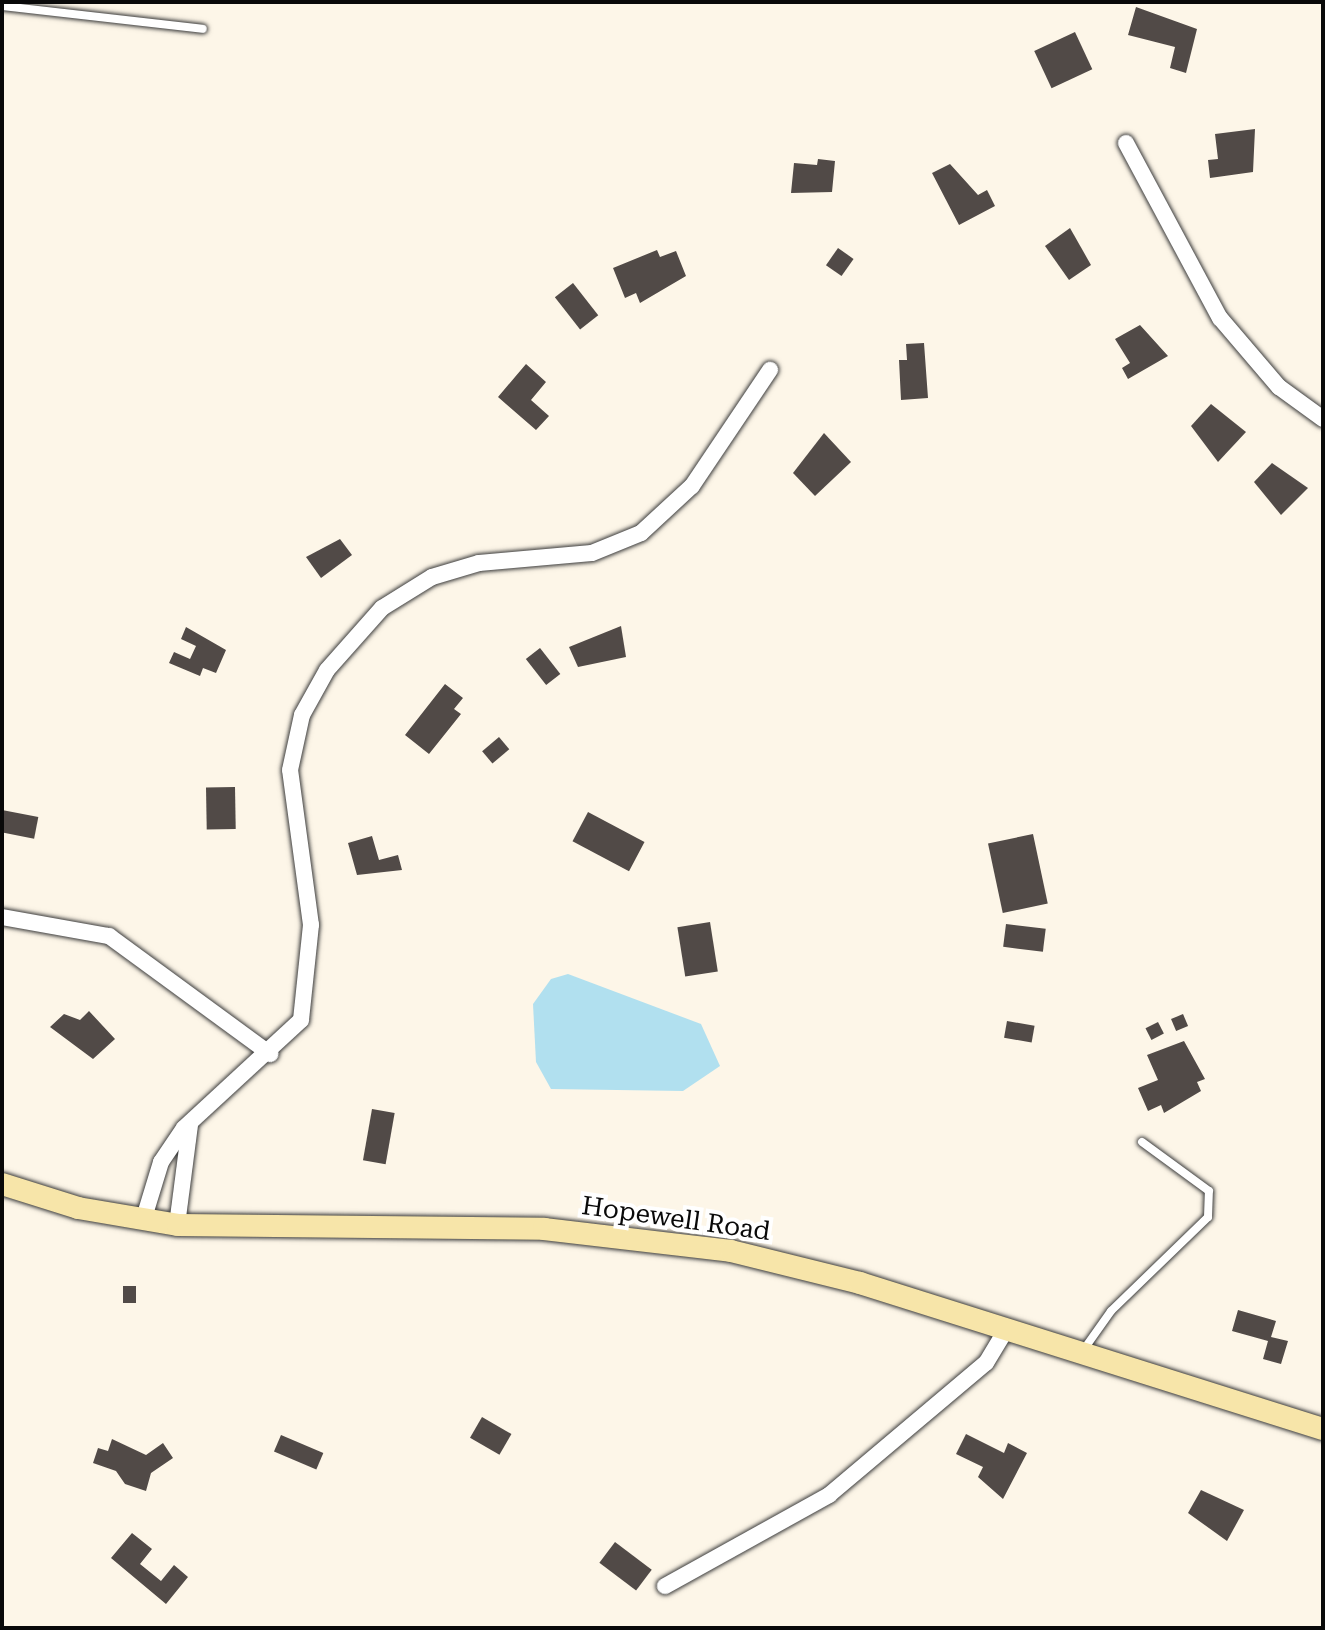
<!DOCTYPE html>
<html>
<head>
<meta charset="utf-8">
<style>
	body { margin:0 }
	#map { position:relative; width:1325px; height:1630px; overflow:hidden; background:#fdf6e8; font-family:"Roboto Serif",serif }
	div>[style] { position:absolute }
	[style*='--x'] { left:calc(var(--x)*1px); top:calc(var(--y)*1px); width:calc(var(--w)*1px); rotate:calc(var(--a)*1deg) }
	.water>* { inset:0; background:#b1e0ef }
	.building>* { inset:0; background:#514a47; transform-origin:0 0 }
	.roads { filter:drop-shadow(0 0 2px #3c3c3c) drop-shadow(0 0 2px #3c3c3c) }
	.lane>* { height:8px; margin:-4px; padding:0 4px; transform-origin:4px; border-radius:4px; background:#fff }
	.street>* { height:16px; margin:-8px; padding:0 8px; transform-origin:8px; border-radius:8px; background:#fff }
	.secondary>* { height:22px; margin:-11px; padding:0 11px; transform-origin:11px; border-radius:11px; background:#f7e5a9 }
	span { translate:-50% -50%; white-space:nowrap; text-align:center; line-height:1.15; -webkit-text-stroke:8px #fff; paint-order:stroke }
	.street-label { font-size:26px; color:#090909 }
	.frame { position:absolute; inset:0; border:4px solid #090909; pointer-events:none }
</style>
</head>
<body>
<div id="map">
	<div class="water">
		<div style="clip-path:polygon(568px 974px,701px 1024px,720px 1066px,683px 1091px,551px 1089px,536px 1062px,533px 1004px,551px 979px)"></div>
	</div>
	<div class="building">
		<div style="clip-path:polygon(1136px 7px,1197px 29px,1186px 73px,1170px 68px,1175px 47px,1128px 35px)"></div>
		<div style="left:1075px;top:32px;width:41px;height:45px;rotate:65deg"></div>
		<div style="clip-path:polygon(1255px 129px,1253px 172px,1210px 178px,1208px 160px,1218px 159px,1215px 134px)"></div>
		<div style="clip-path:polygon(818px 159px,835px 161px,832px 192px,791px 193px,794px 163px,817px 165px)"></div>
		<div style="clip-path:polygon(950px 164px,978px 195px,987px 190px,995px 206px,959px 225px,932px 173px)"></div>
		<div style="clip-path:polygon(1070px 228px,1091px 265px,1069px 280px,1045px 246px)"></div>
		<div style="left:838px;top:248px;width:19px;height:21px;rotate:35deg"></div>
		<div style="clip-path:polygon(657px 250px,660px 257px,676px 251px,686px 276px,640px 303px,636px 293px,625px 298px,613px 268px)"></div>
		<div style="left:573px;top:283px;width:41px;height:23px;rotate:52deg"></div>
		<div style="clip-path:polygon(1140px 325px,1168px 356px,1128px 379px,1122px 368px,1130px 363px,1115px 339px)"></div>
		<div style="clip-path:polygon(924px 343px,928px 398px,901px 400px,899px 360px,907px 360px,906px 344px)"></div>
		<div style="clip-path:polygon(526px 364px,546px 382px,531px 400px,549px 416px,536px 430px,498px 397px)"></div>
		<div style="clip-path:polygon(1211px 404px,1246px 432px,1218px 462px,1191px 426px)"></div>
		<div style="clip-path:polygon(824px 433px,851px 462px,815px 496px,793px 473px)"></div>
		<div style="clip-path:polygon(1272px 463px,1308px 488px,1281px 515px,1254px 482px)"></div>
		<div style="clip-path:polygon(340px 539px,352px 555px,321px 578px,306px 557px)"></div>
		<div style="clip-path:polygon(621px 626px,626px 657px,578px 667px,569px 647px)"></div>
		<div style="clip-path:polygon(186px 627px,226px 650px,216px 673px,203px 668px,200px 676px,169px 663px,174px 652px,190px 659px,196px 646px,181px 639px)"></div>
		<div style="left:540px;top:648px;width:33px;height:18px;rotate:52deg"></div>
		<div style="clip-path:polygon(445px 684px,463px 698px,454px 709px,461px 714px,429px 754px,405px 735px)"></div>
		<div style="left:499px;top:737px;width:16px;height:22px;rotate:50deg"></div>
		<div style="left:235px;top:787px;width:42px;height:29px;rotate:89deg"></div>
		<div style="left:2px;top:810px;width:37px;height:22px;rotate:11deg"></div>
		<div style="left:588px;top:812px;width:64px;height:33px;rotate:28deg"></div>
		<div style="left:1033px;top:834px;width:71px;height:46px;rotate:78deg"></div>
		<div style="clip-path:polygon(372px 836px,379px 860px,398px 855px,402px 870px,357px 875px,348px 843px)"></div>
		<div style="left:710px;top:922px;width:50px;height:33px;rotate:81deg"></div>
		<div style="left:1006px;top:924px;width:40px;height:23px;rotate:7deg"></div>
		<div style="clip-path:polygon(89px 1011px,115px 1039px,93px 1059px,50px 1027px,64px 1014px,80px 1020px)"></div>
		<div style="left:1183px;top:1014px;width:13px;height:13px;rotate:67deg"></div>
		<div style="left:1007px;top:1021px;width:28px;height:17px;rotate:10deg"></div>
		<div style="left:1158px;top:1022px;width:13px;height:14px;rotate:63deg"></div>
		<div style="clip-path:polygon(1184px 1041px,1205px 1079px,1197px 1082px,1201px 1091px,1164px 1113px,1161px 1105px,1148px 1111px,1138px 1088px,1158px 1080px,1147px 1055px)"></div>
		<div style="left:372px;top:1109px;width:23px;height:52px;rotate:10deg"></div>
		<div style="left:123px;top:1286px;width:13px;height:17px"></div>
		<div style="clip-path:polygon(1238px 1310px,1276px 1321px,1271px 1337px,1288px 1341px,1281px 1364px,1263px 1359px,1268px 1341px,1232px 1331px)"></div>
		<div style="left:482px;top:1417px;width:34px;height:24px;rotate:30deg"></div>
		<div style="clip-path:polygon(966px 1434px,1004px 1453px,1008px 1443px,1027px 1453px,1003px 1499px,978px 1477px,983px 1467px,956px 1454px)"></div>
		<div style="left:281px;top:1435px;width:46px;height:18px;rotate:23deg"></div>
		<div style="clip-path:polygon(112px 1439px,146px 1455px,163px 1443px,173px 1458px,151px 1473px,146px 1491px,125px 1484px,116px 1471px,93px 1463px,98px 1448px,108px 1451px)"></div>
		<div style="clip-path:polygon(1201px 1490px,1244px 1510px,1227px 1541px,1188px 1513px)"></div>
		<div style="clip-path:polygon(132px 1533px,152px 1549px,140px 1564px,161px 1581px,174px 1565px,188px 1577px,166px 1604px,111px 1558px)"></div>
		<div style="left:615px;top:1542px;width:46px;height:26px;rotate:37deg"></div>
	</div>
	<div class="roads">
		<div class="lane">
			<div style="--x:2;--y:6;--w:202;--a:6.5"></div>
			<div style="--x:1082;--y:1352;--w:50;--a:-54.7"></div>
			<div style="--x:1111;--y:1311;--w:135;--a:-44.1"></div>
			<div style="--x:1208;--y:1217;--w:26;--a:-88"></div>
			<div style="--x:1209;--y:1191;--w:83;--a:-143.8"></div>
		</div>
		<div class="street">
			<div style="--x:1126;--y:143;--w:199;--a:61.8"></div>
			<div style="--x:1220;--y:318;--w:91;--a:49.5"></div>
			<div style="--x:1279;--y:387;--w:54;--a:36"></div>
			<div style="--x:2;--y:917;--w:109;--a:10.1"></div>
			<div style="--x:109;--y:936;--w:200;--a:36.2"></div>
			<div style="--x:143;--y:1221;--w:62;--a:-73"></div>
			<div style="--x:161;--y:1162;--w:41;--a:-55.9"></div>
			<div style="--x:184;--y:1128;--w:159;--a:-42.7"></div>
			<div style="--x:301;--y:1020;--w:96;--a:-84"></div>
			<div style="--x:311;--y:925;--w:156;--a:-97.7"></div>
			<div style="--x:290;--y:770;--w:56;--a:-77.7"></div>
			<div style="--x:302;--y:715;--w:51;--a:-60.9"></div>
			<div style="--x:327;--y:670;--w:83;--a:-48.4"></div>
			<div style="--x:382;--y:608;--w:59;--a:-31.8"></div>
			<div style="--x:432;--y:577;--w:49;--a:-16.6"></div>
			<div style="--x:479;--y:563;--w:113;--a:-5.1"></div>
			<div style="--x:592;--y:553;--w:53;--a:-22.2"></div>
			<div style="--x:641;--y:533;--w:69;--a:-42.7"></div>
			<div style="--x:692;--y:486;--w:140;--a:-56.1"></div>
			<div style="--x:177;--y:1225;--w:101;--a:-82.6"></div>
			<div style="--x:665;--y:1586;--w:188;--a:-29"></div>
			<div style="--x:829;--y:1495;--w:205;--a:-40.1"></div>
			<div style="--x:986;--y:1363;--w:37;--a:-59"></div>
		</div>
		<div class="secondary">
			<div style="--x:2;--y:1184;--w:80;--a:17.5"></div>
			<div style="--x:78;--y:1208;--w:101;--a:9.6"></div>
			<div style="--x:178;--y:1225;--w:366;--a:0.6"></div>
			<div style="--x:544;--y:1229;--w:188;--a:6.7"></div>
			<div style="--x:731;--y:1251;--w:133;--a:13.9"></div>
			<div style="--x:860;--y:1283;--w:485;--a:17.5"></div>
		</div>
	</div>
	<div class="street-label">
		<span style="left:676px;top:1219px;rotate:8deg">Hopewell Road</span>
	</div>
	<div class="frame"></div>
</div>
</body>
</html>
